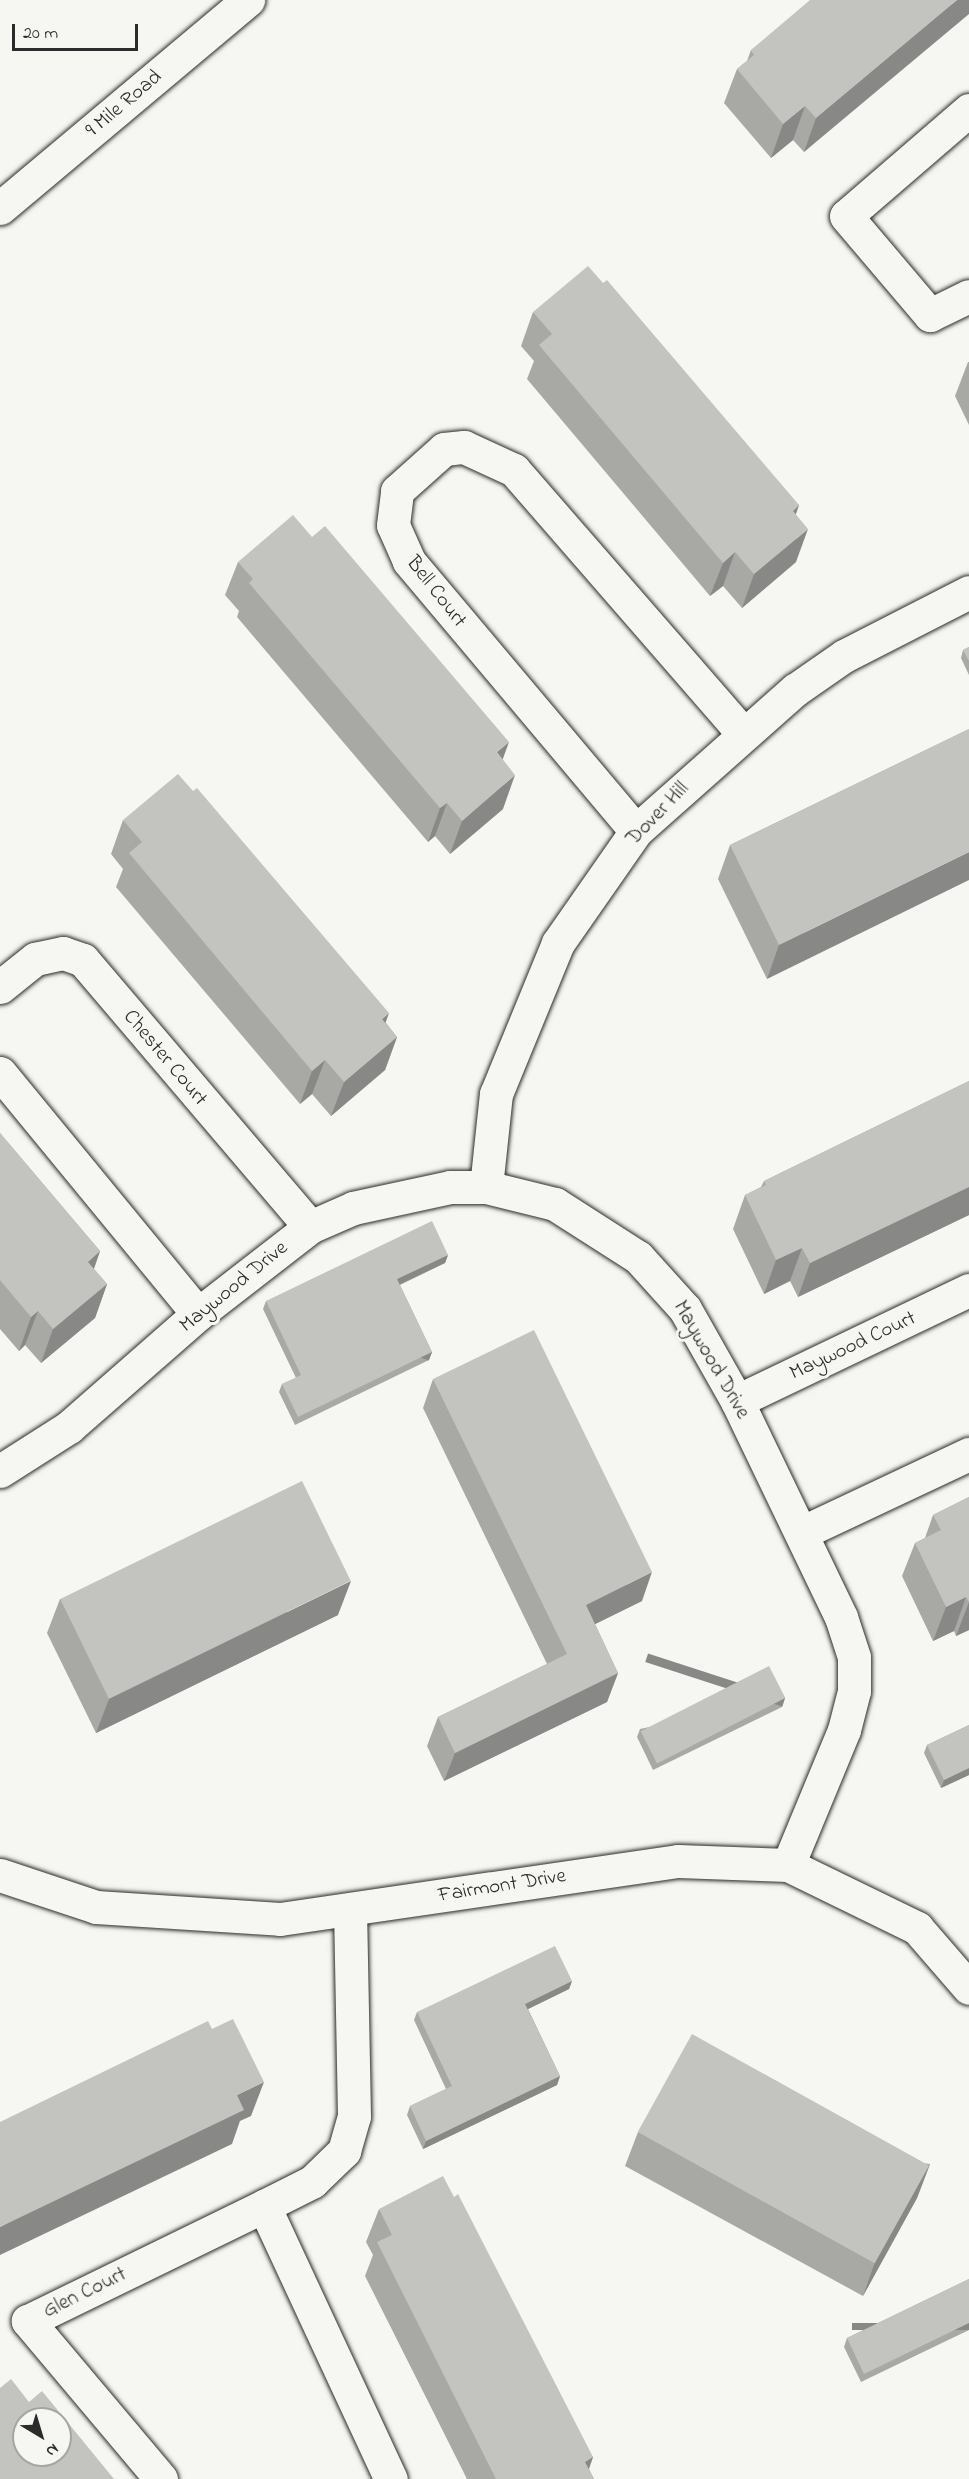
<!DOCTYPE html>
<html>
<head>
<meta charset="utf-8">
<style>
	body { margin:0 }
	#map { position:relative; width:969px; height:2479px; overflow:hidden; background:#f6f6f2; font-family:"Indie Flower",sans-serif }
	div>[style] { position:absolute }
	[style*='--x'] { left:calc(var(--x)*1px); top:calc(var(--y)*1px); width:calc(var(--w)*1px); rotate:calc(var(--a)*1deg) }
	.roads { filter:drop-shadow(0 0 2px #2b2b2b) drop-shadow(0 0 2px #2b2b2b) }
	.minor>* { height:33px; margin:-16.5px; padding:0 16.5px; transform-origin:16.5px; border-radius:16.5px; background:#f6f6f2 }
	.tertiary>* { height:33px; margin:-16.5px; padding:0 16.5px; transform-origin:16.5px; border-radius:16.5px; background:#f6f6f2 }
	.wall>* { inset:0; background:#a8a8a5 }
	.shaded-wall>* { inset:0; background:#888886; transform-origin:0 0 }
	.building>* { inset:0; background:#c3c3c0; transform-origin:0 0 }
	span { translate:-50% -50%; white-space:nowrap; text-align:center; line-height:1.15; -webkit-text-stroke:6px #f6f6f2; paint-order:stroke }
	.street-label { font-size:21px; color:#2b2b2b }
	.north { position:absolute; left:12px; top:2407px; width:60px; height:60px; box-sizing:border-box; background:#f6f6f2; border:2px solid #a5a5a2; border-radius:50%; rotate:142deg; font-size:16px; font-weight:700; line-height:24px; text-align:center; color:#2b2b2b }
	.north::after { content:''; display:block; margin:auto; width:21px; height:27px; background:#2b2b2b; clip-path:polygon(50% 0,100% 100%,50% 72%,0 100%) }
	.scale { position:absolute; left:12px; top:24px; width:126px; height:27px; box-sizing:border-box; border:3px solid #2b2b2b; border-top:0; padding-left:8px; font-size:18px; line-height:21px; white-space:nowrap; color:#2b2b2b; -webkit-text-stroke:4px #f6f6f2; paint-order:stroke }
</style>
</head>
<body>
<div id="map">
	<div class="roads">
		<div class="minor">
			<div style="--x:969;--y:110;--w:162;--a:139.2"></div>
			<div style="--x:846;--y:216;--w:130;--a:49.7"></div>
			<div style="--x:930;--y:315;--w:43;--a:-26"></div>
			<div style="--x:636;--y:831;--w:353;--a:-130.1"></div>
			<div style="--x:409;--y:561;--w:39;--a:-114"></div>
			<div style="--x:393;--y:525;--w:34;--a:-83"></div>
			<div style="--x:397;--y:491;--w:63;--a:-41.8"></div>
			<div style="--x:444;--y:449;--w:20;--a:-6"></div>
			<div style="--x:464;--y:447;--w:55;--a:24.7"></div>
			<div style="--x:514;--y:470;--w:347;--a:49"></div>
			<div style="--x:0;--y:987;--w:45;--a:-38.7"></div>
			<div style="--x:35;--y:959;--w:29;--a:-12"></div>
			<div style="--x:63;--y:953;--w:21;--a:19"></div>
			<div style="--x:83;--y:960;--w:350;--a:49.6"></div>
			<div style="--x:0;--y:1073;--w:312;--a:50.6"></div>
			<div style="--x:486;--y:1187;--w:94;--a:-83.9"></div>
			<div style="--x:496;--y:1094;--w:163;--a:-67.7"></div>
			<div style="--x:558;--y:943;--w:136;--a:-55.1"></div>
			<div style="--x:636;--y:831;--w:213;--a:-41.6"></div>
			<div style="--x:795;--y:690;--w:60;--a:-34.8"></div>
			<div style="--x:844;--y:656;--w:140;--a:-27.1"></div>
			<div style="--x:737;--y:1401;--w:257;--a:-25.6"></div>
			<div style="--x:0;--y:1471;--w:82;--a:-32.5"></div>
			<div style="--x:69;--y:1427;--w:171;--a:-41.2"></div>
			<div style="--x:198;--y:1314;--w:142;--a:-37.8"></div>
			<div style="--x:310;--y:1227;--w:47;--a:-23.8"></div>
			<div style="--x:353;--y:1208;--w:99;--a:-12.2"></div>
			<div style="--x:450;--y:1187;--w:36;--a:0"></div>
			<div style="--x:486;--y:1187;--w:71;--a:13.8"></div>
			<div style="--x:555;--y:1204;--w:98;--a:32.6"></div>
			<div style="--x:638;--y:1257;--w:70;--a:47.9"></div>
			<div style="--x:685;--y:1309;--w:106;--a:60.5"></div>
			<div style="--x:737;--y:1401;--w:240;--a:64.3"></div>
			<div style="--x:841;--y:1617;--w:42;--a:72"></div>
			<div style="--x:854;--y:1657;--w:34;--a:90"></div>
			<div style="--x:854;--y:1691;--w:40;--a:104.4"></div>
			<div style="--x:844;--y:1730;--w:146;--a:112.5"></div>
			<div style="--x:801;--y:1533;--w:186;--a:-25.2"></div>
			<div style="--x:0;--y:1875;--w:101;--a:18.4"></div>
			<div style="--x:96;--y:1907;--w:184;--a:3.7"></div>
			<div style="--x:280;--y:1919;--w:402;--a:-8.3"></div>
			<div style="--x:678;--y:1861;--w:110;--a:2.1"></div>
			<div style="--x:788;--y:1865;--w:144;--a:26"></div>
			<div style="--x:917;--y:1928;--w:79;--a:49.1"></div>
			<div style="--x:264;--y:2206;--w:54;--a:-26.6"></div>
			<div style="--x:312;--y:2182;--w:45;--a:-44.1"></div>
			<div style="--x:344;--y:2151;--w:36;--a:-74"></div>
			<div style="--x:354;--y:2116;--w:205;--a:-91.1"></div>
			<div style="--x:161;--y:2479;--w:207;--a:-130.1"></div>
			<div style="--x:28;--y:2321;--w:263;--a:-26"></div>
			<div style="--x:264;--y:2206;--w:301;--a:65.1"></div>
		</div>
		<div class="tertiary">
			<div style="--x:0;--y:208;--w:324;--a:-40"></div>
		</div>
	</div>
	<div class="wall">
		<div style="clip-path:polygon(969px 0,804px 152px,793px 140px,771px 158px,724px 103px,737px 69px,747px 61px,751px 50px)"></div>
		<div style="clip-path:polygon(533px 312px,799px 505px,796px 514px,796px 562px,742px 608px,723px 586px,710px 596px,527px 379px,534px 361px,521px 346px)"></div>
		<div style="clip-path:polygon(968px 362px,969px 362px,969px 425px,955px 396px)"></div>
		<div style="clip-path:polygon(238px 562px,503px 760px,503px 809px,450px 854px,435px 836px,428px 842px,237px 617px,239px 611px,225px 595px)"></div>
		<div style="clip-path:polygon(969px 647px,969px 675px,961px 658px,963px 650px)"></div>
		<div style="clip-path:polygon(969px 729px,767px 979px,718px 879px,730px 845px)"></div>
		<div style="clip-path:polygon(123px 820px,386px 1023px,397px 1037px,385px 1070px,331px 1116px,312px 1094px,300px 1104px,116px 887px,123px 869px,111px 854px)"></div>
		<div style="clip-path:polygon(969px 1081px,969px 1215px,798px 1297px,790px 1281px,764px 1294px,733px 1229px,745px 1195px,761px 1187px,764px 1181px)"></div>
		<div style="clip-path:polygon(0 1133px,100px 1251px,94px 1269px,107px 1284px,95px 1318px,41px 1363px,25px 1345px,19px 1351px,0 1329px)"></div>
		<div style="clip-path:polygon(448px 1255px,445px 1263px,400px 1285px,432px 1352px,429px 1360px,295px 1425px,279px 1392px,282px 1384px,296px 1378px,263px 1309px,266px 1301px)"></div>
		<div style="clip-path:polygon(433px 1379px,642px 1601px,595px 1624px,618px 1673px,607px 1702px,444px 1781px,427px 1746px,438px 1717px,547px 1664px,423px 1408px)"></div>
		<div style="clip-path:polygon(969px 1497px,969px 1630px,956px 1636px,954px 1631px,933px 1641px,902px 1576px,915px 1543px,925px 1538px,933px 1515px)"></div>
		<div style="clip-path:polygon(60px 1599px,338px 1615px,96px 1733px,47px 1633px)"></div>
		<div style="clip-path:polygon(785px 1698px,782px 1707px,653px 1770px,637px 1737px,640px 1729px)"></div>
		<div style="clip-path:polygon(969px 1725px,969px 1775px,941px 1788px,924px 1753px,927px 1745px)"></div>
		<div style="clip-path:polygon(572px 1981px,569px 1989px,528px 2009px,560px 2076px,557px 2085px,423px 2149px,407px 2115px,410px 2106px,446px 2089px,414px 2020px,417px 2012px)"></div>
		<div style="clip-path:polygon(638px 2132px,930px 2164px,917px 2198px,863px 2296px,625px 2166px)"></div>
		<div style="clip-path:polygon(379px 2209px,593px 2457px,589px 2469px,594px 2479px,467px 2479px,365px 2276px,373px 2255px,366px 2242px)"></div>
		<div style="clip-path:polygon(969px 2279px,969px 2330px,861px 2382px,844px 2347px,847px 2338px)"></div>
	</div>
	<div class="shaded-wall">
		<div style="clip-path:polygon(957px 0,969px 0,969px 14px,804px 152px,816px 118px)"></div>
		<div style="clip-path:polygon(805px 106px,793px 140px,771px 158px,783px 124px)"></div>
		<div style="clip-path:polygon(799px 505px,787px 538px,793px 511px)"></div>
		<div style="clip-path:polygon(808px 529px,796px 562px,742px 608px,754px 574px)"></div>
		<div style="clip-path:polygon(735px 552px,723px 586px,710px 596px,723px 563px)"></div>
		<div style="clip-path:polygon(509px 742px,497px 775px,497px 752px)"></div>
		<div style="clip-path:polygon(515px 775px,503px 809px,450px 854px,462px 821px)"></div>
		<div style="clip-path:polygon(447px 803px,435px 836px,428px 842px,440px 808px)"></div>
		<div style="clip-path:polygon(969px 852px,969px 880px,767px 979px,779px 945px)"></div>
		<div style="clip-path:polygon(389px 1013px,377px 1047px,382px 1019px)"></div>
		<div style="clip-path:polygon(397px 1037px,385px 1070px,331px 1116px,344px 1082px)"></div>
		<div style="clip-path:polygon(325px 1060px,312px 1094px,300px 1104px,312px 1071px)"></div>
		<div style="clip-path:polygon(969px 1187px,969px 1215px,798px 1297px,810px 1263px)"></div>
		<div style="clip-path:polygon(802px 1248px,790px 1281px,764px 1294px,776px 1260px)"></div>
		<div style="clip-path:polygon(100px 1251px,88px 1285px,88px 1262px)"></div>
		<div style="clip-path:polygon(448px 1255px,445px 1263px,394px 1287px,397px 1279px)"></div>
		<div style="clip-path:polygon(107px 1284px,95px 1318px,41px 1363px,53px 1329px)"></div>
		<div style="clip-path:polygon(38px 1311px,25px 1345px,19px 1351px,31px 1317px)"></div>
		<div style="left:432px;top:1352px;width:9px;height:149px;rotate:111deg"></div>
		<div style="clip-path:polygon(652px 1572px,642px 1601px,575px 1634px,586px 1605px)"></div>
		<div style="clip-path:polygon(351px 1581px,338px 1615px,96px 1733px,109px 1699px)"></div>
		<div style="clip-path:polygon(966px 1597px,954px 1631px,933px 1641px,946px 1607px)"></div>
		<div style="clip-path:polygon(969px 1602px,969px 1630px,956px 1636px)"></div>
		<div style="clip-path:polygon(618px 1673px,607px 1702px,444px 1781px,455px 1753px)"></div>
		<div style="left:785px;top:1698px;width:9px;height:144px;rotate:108deg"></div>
		<div style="clip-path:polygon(969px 1768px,969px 1775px,941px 1788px,944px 1780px)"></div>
		<div style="clip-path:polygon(572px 1981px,569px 1989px,522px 2012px,525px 2004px)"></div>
		<div style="clip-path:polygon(560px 2076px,557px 2085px,423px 2149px,426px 2141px)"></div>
		<div style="clip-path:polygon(264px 2082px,251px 2116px,240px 2121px,232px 2144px,0 2255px,0 2227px,237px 2095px)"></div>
		<div style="clip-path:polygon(930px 2164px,917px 2198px,863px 2296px,875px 2262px)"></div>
		<div style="left:969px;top:2323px;width:7px;height:117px;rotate:90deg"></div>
		<div style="clip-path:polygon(593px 2457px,585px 2479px,585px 2462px)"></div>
	</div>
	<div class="building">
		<div style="clip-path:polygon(810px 0,957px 0,816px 118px,805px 106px,783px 124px,737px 69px,754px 55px,751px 50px)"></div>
		<div style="clip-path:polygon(588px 266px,603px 283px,607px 280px,799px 505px,793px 511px,808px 529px,754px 574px,735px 552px,723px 563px,539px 345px,552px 334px,533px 312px)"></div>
		<div style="clip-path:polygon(293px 515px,312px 537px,325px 526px,509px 742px,497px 752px,515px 775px,462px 821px,447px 803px,440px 808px,249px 583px,253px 579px,238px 562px)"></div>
		<div style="clip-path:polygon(969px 647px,969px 661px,963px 650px)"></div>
		<div style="clip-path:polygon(969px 729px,969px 852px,779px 945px,730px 845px)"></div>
		<div style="clip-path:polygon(178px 774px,193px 791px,197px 788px,389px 1013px,382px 1019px,397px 1037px,344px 1082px,325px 1060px,312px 1071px,129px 853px,142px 842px,123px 820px)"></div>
		<div style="clip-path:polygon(969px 1081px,969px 1187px,810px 1263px,802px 1248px,776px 1260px,745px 1195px,766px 1185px,764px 1181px)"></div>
		<div style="clip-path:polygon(0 1133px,100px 1251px,88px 1262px,107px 1284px,53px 1329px,38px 1311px,31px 1317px,0 1280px)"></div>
		<div style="clip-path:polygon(432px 1221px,448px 1255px,397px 1279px,432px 1352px,298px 1417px,282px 1384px,301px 1375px,266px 1301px)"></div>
		<div style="clip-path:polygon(534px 1330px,652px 1572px,586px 1605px,618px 1673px,455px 1753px,438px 1717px,567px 1654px,433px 1379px)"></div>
		<div style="left:302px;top:1481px;width:111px;height:269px;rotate:64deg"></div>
		<div style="clip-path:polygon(969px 1497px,969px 1602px,966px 1597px,946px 1607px,915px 1543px,941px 1530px,933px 1515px)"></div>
		<div style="left:769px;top:1666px;width:36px;height:144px;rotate:63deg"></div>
		<div style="clip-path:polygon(969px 1725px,969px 1768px,944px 1780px,927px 1745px)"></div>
		<div style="clip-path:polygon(555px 1946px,572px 1981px,525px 2004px,560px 2076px,426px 2141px,410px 2106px,452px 2086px,417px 2012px)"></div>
		<div style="clip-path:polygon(233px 2019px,264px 2082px,237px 2095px,244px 2110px,0 2227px,0 2122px,208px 2021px,212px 2029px)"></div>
		<div style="left:692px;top:2034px;width:271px;height:112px;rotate:29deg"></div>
		<div style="clip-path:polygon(443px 2176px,454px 2197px,458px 2194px,593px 2457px,585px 2462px,594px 2479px,496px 2479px,377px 2242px,392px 2235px,379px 2209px)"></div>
		<div style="clip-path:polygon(969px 2279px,969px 2323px,864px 2374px,847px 2338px)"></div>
		<div style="clip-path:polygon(evenodd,11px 2379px,29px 2402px,42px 2391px,114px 2479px,0 2479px,0 2388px,11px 2379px,24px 2419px,60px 2419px,60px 2455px,24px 2455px,24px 2419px)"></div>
	</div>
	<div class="street-label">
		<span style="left:124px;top:104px;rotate:-40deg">9 Mile Road</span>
		<span style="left:436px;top:592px;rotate:52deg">Bell Court</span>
		<span style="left:658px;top:814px;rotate:-46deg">Dover Hill</span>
		<span style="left:165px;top:1058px;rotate:50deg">Chester Court</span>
		<span style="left:234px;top:1287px;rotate:-39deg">Maywood Drive</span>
		<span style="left:853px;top:1346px;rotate:-25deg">Maywood Court</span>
		<span style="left:711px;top:1360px;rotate:60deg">Maywood Drive</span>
		<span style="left:502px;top:1886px;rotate:-9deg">Fairmont Drive</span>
		<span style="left:85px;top:2293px;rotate:-26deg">Glen Court</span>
	</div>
	<div class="north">N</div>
	<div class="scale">20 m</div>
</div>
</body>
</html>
